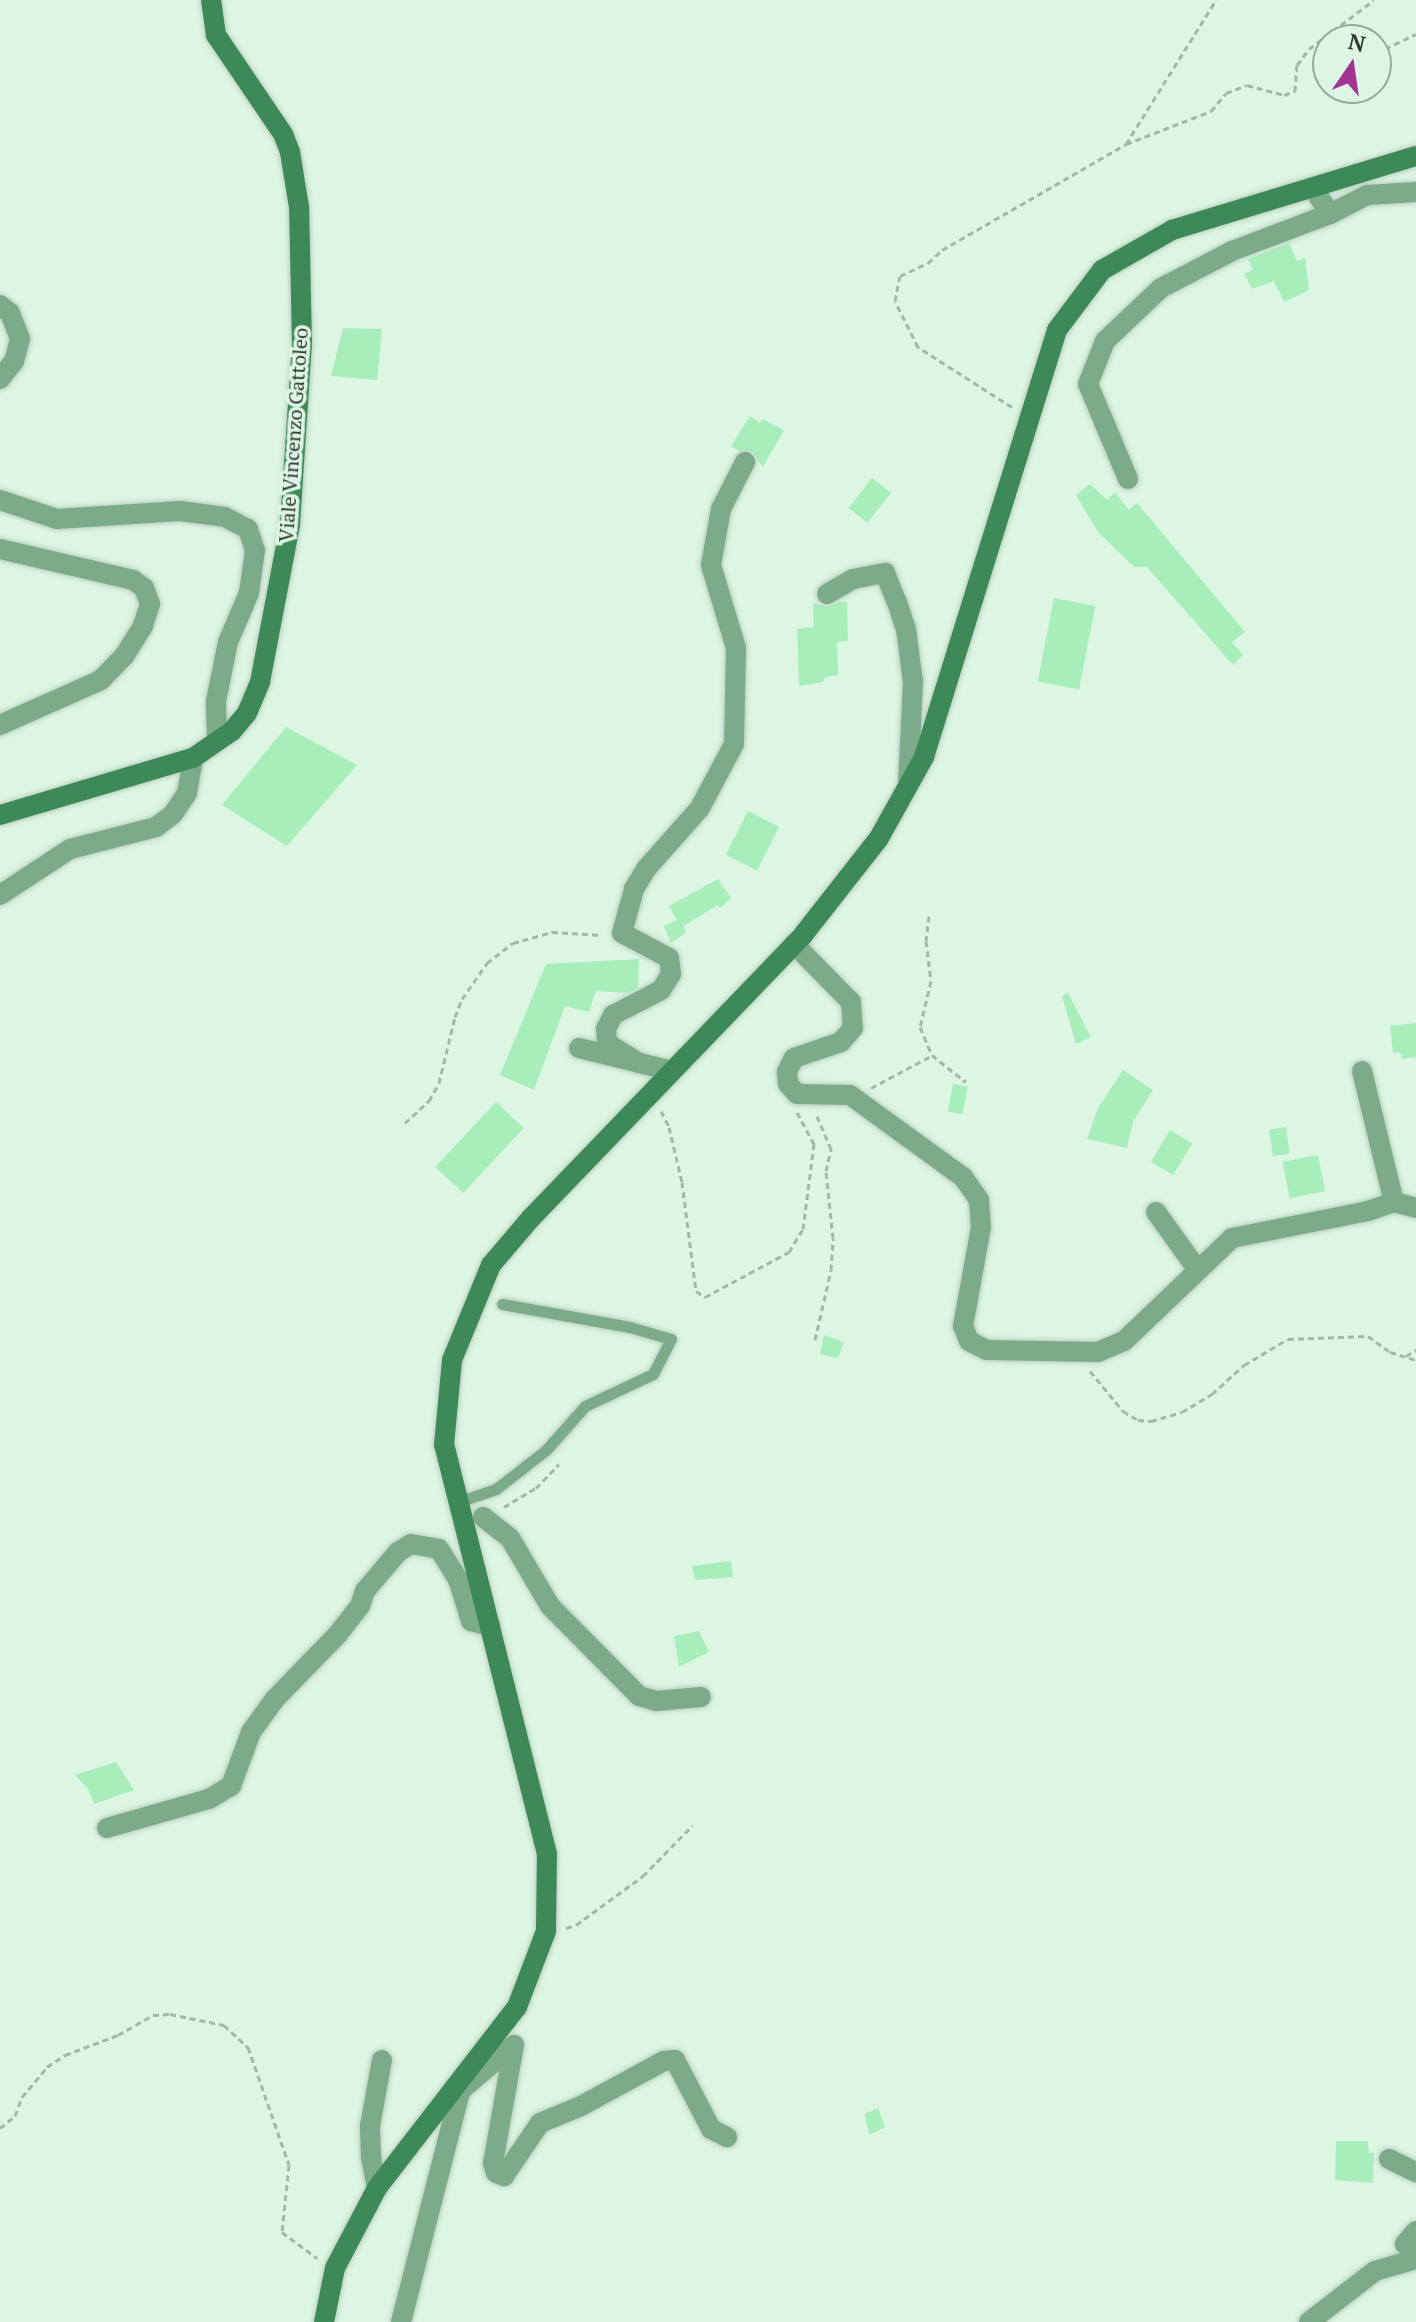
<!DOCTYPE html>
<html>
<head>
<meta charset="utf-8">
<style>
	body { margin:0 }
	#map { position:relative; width:1416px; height:2322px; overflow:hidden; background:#ddf5e3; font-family:"PT Serif",serif }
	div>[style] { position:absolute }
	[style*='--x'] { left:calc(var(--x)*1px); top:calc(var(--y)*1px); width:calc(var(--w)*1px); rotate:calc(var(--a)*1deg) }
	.building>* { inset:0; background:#a7eeba; transform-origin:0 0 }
	.path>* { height:3px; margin-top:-1.5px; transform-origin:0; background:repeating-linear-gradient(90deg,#a4b7a9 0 6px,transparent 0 10px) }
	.roads { filter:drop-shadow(0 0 2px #bacfbf) drop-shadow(0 0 2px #bacfbf) }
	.lane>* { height:11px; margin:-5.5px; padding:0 5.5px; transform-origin:5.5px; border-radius:5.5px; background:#7bab88 }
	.street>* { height:20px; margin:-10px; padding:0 10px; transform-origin:10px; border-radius:10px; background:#7bab88 }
	.secondary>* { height:20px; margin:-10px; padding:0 10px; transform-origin:10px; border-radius:10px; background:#3d8957 }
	span { translate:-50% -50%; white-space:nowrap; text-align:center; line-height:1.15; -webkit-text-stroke:7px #ddf5e3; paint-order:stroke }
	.street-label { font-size:20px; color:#2e3730 }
	.north { position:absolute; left:1312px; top:24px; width:80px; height:80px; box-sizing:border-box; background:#ddf5e3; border:2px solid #97a99b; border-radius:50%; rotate:13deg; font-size:22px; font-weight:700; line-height:32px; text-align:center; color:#2e3730 }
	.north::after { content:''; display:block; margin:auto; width:28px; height:36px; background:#a03394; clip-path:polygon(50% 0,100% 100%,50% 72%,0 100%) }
</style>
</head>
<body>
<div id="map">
	<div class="building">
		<div style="clip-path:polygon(1289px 243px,1297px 261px,1305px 258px,1309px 290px,1284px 302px,1274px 281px,1252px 289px,1244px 274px,1253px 270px,1248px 259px)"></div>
		<div style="clip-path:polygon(343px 328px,382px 329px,377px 380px,331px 376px)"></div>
		<div style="clip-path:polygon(750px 416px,760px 423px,762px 419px,784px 430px,763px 467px,752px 451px,739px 451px,731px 446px)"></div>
		<div style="left:872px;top:478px;width:24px;height:38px;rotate:38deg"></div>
		<div style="clip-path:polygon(1090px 484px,1107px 500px,1115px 492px,1129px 510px,1137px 503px,1245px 632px,1232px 642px,1243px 655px,1233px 665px,1147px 567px,1134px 567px,1098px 532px,1076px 495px)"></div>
		<div style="left:1054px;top:598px;width:42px;height:85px;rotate:11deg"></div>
		<div style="clip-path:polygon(839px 602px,847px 602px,848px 641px,837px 642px,838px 675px,825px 677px,823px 682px,799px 686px,797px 629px,814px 627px,813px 603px,828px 607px)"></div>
		<div style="clip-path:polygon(286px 727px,357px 765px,287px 846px,222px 805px)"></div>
		<div style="left:748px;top:811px;width:35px;height:49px;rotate:27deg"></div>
		<div style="clip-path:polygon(718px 879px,731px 898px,720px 908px,718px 905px,683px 926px,686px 932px,671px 943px,664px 926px,677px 920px,669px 906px)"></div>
		<div style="clip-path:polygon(639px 959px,638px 988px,627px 993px,596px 991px,589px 1012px,565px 1006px,534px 1090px,500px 1075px,546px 964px)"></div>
		<div style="clip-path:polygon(1068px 993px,1091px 1037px,1076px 1044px,1062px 996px)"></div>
		<div style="clip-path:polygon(1416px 1023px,1416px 1057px,1402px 1059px,1400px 1052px,1393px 1053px,1390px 1026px)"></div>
		<div style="clip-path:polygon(1123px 1070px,1153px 1090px,1133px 1122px,1127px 1148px,1087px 1139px,1098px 1108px)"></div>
		<div style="left:953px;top:1084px;width:15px;height:28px;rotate:11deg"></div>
		<div style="left:496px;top:1102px;width:38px;height:89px;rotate:43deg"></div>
		<div style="left:1286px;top:1127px;width:27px;height:17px;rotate:82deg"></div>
		<div style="left:1170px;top:1130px;width:26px;height:37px;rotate:31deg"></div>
		<div style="left:1318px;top:1155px;width:37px;height:36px;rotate:79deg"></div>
		<div style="clip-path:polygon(824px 1335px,844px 1342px,838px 1358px,820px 1354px)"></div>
		<div style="clip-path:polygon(731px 1561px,733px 1577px,695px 1580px,692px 1566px)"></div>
		<div style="clip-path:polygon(699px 1631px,709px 1652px,679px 1667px,674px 1636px)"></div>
		<div style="clip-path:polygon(116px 1762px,134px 1790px,94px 1804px,88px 1789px,75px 1775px)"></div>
		<div style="clip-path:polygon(878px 2108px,885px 2127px,869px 2135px,865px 2114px)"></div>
		<div style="clip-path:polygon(1336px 2141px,1368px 2141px,1369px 2153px,1374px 2153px,1373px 2183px,1335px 2180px)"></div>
	</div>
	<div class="path">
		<div style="--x:1376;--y:53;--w:44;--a:-25.4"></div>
		<div style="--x:1126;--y:144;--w:91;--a:-21.2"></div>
		<div style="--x:1211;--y:111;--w:23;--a:-50"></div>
		<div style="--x:1226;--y:93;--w:22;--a:-21"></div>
		<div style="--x:1247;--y:85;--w:38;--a:15"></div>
		<div style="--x:1284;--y:95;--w:12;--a:-20"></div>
		<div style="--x:1295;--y:91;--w:26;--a:-86"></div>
		<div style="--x:1297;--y:65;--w:20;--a:-53"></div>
		<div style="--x:1309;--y:49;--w:81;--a:-37"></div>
		<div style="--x:1012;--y:407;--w:112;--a:-147.4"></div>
		<div style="--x:918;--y:347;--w:51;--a:-116.6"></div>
		<div style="--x:895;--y:301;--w:25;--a:-79"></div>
		<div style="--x:900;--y:276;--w:31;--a:-25"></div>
		<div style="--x:928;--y:263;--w:19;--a:-43"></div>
		<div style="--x:942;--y:250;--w:212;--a:-29.9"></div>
		<div style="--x:1126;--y:144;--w:170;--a:-58"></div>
		<div style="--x:929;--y:916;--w:25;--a:97"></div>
		<div style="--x:926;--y:941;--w:40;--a:82.9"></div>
		<div style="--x:931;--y:981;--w:47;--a:103.4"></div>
		<div style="--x:920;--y:1027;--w:30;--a:67"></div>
		<div style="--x:932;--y:1055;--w:43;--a:38.5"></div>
		<div style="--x:871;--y:1088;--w:68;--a:-28.1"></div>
		<div style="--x:661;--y:1111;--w:18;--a:63"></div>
		<div style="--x:669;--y:1127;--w:57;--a:76.7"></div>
		<div style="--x:682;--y:1182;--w:110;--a:82.7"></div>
		<div style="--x:696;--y:1291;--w:11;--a:34"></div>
		<div style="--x:705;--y:1297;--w:95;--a:-28.2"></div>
		<div style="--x:789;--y:1252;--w:27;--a:-59"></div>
		<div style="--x:803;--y:1229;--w:86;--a:-82.6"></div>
		<div style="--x:814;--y:1144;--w:36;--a:-118"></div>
		<div style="--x:405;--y:1123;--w:33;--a:-43"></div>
		<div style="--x:429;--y:1101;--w:21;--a:-61"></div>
		<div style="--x:439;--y:1083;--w:68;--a:-76.4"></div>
		<div style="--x:455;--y:1017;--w:19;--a:-69"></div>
		<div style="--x:462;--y:999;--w:44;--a:-55.2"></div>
		<div style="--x:487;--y:963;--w:33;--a:-38"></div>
		<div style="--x:513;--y:943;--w:41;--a:-15.8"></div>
		<div style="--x:552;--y:932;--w:50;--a:3.4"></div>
		<div style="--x:815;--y:1340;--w:72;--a:-77.1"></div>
		<div style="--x:831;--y:1270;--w:32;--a:-86"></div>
		<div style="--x:833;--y:1238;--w:67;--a:-96"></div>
		<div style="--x:826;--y:1171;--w:23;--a:-77"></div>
		<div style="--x:831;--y:1149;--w:39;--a:-113"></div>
		<div style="--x:1406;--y:1356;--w:12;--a:-31"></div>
		<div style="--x:1090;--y:1371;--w:52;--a:50.5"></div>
		<div style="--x:1123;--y:1411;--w:17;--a:31"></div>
		<div style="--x:1138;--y:1420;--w:13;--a:4"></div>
		<div style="--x:1151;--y:1421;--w:32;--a:-16"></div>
		<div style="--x:1182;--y:1412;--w:35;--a:-31"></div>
		<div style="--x:1212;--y:1394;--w:43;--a:-42.2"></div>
		<div style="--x:1244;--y:1365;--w:51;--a:-30.6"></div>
		<div style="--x:1288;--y:1339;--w:80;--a:-2.1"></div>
		<div style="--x:1368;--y:1336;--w:27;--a:36"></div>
		<div style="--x:1390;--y:1352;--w:27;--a:17"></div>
		<div style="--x:504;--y:1507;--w:37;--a:-31"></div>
		<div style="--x:536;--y:1488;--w:33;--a:-46"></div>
		<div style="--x:566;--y:1928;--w:10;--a:-17"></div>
		<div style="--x:576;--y:1925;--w:83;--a:-36.2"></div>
		<div style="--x:643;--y:1876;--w:71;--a:-45.6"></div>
		<div style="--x:0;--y:2128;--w:19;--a:-39"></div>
		<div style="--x:15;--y:2116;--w:20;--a:-70"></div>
		<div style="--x:22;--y:2097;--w:39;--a:-50"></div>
		<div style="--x:47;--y:2067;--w:22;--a:-34"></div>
		<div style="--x:65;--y:2055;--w:57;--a:-20.7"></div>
		<div style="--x:118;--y:2035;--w:40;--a:-29.7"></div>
		<div style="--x:153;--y:2015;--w:17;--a:-3"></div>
		<div style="--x:170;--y:2014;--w:55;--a:11.5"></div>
		<div style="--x:224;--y:2025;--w:33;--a:43"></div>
		<div style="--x:248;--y:2047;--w:125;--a:70.8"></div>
		<div style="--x:289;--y:2165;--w:67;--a:96"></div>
		<div style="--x:282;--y:2232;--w:44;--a:36.6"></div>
	</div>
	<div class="roads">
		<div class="lane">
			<div style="--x:458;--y:1502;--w:40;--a:-18.9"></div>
			<div style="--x:496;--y:1489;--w:63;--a:-38"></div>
			<div style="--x:546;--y:1450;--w:59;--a:-48.4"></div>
			<div style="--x:585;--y:1406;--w:75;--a:-25.2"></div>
			<div style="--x:653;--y:1374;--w:39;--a:-63"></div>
			<div style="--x:671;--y:1339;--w:43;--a:-163.7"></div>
			<div style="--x:630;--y:1327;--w:130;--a:-169.8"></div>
		</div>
		<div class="street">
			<div style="--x:1330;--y:214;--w:42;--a:-27.2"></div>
			<div style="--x:1367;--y:195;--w:49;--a:-3.5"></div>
			<div style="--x:0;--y:305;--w:13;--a:39"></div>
			<div style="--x:10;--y:313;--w:28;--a:69"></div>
			<div style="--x:20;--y:339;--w:23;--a:105"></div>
			<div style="--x:14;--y:361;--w:23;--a:128"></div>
			<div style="--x:1128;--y:479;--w:103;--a:-112.8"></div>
			<div style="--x:1088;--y:384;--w:46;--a:-68.4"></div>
			<div style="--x:1105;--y:341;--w:77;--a:-43.4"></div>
			<div style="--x:1161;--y:288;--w:80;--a:-27.5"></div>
			<div style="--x:1232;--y:251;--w:105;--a:-20.7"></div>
			<div style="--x:1330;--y:214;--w:31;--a:-123"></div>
			<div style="--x:0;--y:500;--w:60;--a:18.4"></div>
			<div style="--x:57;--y:519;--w:123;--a:-3.7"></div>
			<div style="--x:180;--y:511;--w:45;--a:7.6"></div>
			<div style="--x:225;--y:517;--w:26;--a:28"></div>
			<div style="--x:248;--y:529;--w:22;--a:72"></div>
			<div style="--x:255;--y:550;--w:43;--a:97.9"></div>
			<div style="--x:249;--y:593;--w:53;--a:113.2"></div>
			<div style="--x:228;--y:642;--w:60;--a:101.5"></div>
			<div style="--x:216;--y:701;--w:40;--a:88.6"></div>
			<div style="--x:0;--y:549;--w:137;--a:13.1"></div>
			<div style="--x:133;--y:580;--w:14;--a:36"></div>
			<div style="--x:144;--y:588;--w:17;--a:69"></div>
			<div style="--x:150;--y:604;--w:23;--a:108"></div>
			<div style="--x:143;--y:626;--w:36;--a:122"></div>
			<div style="--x:124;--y:656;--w:33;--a:134"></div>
			<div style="--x:101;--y:680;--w:111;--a:156"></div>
			<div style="--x:827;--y:594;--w:30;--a:-30"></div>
			<div style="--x:853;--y:579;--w:33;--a:-11"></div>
			<div style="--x:885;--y:573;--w:31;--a:68"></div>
			<div style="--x:897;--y:602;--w:28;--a:72"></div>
			<div style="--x:906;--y:629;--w:53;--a:82.5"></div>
			<div style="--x:913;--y:682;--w:104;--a:92.8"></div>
			<div style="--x:0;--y:895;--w:84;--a:-33.3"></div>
			<div style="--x:70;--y:849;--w:89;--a:-14.3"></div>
			<div style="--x:156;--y:827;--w:21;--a:-37"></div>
			<div style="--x:173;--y:814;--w:25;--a:-56"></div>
			<div style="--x:187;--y:793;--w:36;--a:-80"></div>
			<div style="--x:794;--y:944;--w:81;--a:45.5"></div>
			<div style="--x:851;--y:1002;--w:26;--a:86"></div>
			<div style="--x:853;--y:1028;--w:18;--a:131"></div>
			<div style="--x:841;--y:1042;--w:50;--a:161.2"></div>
			<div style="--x:794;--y:1058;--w:16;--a:117"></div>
			<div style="--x:787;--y:1072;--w:12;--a:85"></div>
			<div style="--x:788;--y:1084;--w:13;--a:48"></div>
			<div style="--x:797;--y:1094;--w:53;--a:1.1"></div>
			<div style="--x:850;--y:1095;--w:140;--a:36"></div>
			<div style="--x:963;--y:1177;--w:28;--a:55"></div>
			<div style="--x:979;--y:1200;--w:27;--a:86"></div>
			<div style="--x:981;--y:1227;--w:101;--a:100.3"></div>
			<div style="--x:963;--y:1326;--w:16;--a:68"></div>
			<div style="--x:969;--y:1341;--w:20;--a:27"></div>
			<div style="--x:987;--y:1350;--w:111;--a:1"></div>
			<div style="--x:1098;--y:1352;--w:28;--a:-23"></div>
			<div style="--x:1124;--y:1341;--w:149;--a:-43.6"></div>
			<div style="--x:1232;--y:1238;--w:139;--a:-11.2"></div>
			<div style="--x:1368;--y:1211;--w:28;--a:-19"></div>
			<div style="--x:1394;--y:1202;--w:23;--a:15"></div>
			<div style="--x:579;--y:1048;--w:96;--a:13.9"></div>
			<div style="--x:639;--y:1063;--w:38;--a:-148"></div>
			<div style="--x:607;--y:1043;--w:14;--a:-94"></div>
			<div style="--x:606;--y:1029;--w:16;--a:-63"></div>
			<div style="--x:613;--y:1015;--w:54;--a:-27.5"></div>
			<div style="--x:661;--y:990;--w:19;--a:-58"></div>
			<div style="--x:671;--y:974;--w:16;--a:-97"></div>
			<div style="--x:669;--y:958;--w:53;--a:-152"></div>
			<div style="--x:622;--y:933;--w:46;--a:-74.7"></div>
			<div style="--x:634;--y:889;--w:23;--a:-59"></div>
			<div style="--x:646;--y:869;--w:81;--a:-48.5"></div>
			<div style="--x:700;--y:808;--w:72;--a:-62"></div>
			<div style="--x:734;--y:744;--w:96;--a:-88.8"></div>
			<div style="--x:736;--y:648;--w:87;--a:-106.8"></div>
			<div style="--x:711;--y:565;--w:57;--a:-79.9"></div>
			<div style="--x:721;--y:509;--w:53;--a:-62.9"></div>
			<div style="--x:1362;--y:1071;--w:135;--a:76.3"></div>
			<div style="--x:1156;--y:1212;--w:70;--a:54.3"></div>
			<div style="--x:483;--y:1517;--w:34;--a:38"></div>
			<div style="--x:510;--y:1538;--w:79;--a:59.5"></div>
			<div style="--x:550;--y:1606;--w:127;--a:45.3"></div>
			<div style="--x:639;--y:1696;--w:18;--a:16"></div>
			<div style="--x:656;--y:1701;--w:45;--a:-5.1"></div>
			<div style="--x:107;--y:1828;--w:106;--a:-15.9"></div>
			<div style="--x:209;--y:1799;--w:26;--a:-31"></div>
			<div style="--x:231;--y:1786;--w:58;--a:-69.7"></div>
			<div style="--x:251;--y:1732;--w:39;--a:-54"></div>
			<div style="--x:274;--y:1700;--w:92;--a:-45.9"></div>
			<div style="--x:338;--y:1634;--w:36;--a:-52"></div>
			<div style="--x:360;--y:1606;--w:16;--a:-72"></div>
			<div style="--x:365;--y:1591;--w:51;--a:-49.8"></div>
			<div style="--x:398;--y:1552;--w:15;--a:-32"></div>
			<div style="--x:411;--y:1544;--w:28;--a:10"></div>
			<div style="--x:439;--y:1549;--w:36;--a:58"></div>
			<div style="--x:458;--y:1579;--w:44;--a:72.8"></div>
			<div style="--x:471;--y:1621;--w:20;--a:15"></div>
			<div style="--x:460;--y:2091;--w:71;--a:-40.4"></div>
			<div style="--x:514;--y:2045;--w:120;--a:100.1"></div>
			<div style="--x:493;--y:2163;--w:10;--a:73"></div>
			<div style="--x:496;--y:2173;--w:9;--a:21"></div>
			<div style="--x:504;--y:2176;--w:64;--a:-55.8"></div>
			<div style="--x:540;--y:2123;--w:44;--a:-22.5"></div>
			<div style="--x:581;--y:2106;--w:94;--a:-28.5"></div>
			<div style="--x:664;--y:2061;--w:11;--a:-5"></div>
			<div style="--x:675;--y:2060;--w:78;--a:62.4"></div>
			<div style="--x:711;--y:2129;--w:18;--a:27"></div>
			<div style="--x:1389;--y:2159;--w:30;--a:26"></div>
			<div style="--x:377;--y:2188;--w:32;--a:-101"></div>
			<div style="--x:371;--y:2157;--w:31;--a:-92"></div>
			<div style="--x:370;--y:2126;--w:67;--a:-79.7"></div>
			<div style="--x:1416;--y:2231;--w:17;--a:130"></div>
			<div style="--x:1405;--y:2244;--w:11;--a:-10"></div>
			<div style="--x:401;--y:2322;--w:250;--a:-75.6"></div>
			<div style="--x:1309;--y:2322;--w:83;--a:-37.7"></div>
			<div style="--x:1375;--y:2271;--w:43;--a:-16.3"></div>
		</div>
		<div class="secondary">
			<div style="--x:0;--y:815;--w:201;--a:-16.5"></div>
			<div style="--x:193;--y:758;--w:47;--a:-34.7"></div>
			<div style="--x:232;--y:731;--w:23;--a:-50"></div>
			<div style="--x:247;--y:713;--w:34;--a:-67"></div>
			<div style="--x:260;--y:682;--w:161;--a:-79.2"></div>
			<div style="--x:290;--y:524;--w:179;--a:-86.2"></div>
			<div style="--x:302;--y:345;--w:138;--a:-91.2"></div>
			<div style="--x:299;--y:207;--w:56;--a:-99.3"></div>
			<div style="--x:290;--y:152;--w:19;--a:-111"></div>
			<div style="--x:283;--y:134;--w:120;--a:-124.1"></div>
			<div style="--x:216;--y:35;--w:35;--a:-98"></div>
			<div style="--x:324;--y:2322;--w:55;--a:-78.5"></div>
			<div style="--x:335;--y:2268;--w:90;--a:-62.3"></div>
			<div style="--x:377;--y:2188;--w:229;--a:-52.3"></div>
			<div style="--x:517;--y:2007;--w:81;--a:-69.1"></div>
			<div style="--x:546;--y:1931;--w:77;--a:-89.3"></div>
			<div style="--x:547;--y:1854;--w:422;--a:-104.1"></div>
			<div style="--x:444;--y:1445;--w:85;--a:-84.6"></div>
			<div style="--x:452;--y:1360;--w:103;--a:-67.7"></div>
			<div style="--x:491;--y:1265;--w:62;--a:-49.6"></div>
			<div style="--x:531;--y:1218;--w:393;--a:-46.1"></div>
			<div style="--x:803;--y:935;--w:123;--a:-51.9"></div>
			<div style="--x:879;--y:838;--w:93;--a:-60.9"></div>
			<div style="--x:924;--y:757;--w:447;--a:-72.7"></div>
			<div style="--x:1057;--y:330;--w:75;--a:-53.1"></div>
			<div style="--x:1102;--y:270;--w:81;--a:-29.7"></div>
			<div style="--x:1172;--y:230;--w:255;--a:-16.9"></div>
		</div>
	</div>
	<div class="street-label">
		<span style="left:293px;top:435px;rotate:-86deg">Viale Vincenzo Gattoleo</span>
	</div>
	<div class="north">N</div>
</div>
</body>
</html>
